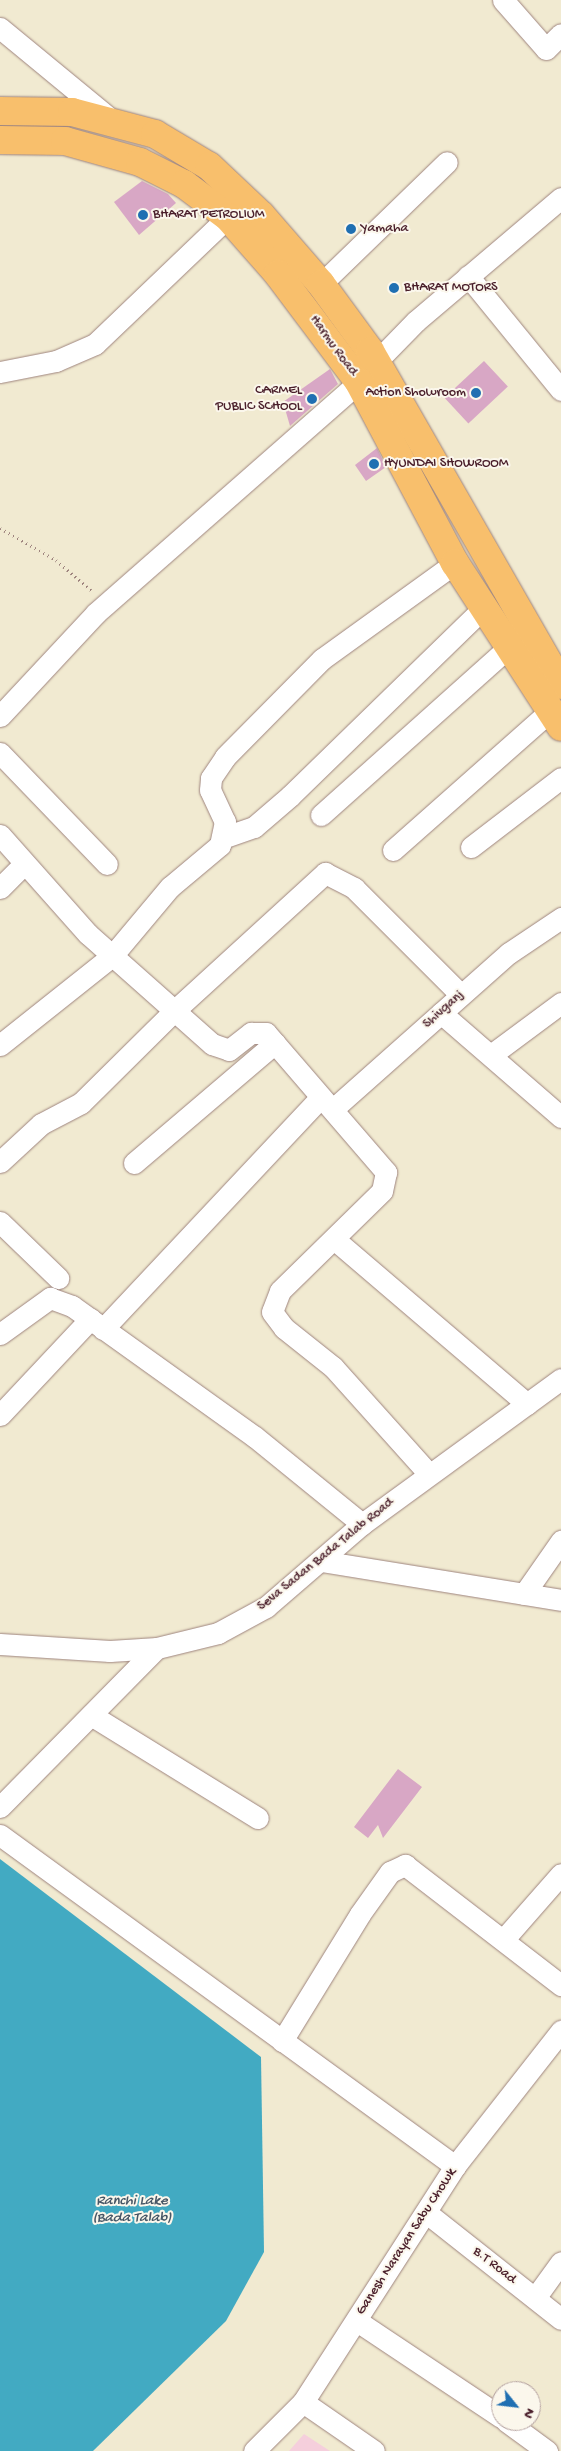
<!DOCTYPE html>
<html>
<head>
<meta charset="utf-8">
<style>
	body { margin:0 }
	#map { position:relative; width:561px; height:2451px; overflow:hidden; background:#f1ead1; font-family:"Gochi Hand",sans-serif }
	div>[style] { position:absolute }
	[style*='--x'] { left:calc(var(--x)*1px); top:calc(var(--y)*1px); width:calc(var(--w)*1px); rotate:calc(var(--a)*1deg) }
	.built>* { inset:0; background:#f5cfdc }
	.water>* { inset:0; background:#42aac2 }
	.building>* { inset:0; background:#d8a7c5; transform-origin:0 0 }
	.path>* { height:3px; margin-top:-1.5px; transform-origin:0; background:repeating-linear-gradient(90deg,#9e847e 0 1px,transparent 0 5px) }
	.roads { filter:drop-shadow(0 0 1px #9e847e) drop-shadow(0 0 1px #9e847e) }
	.minor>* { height:21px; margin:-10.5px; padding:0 10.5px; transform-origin:10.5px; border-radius:10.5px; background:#fff }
	.major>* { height:28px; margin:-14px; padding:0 14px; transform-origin:14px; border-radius:14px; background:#f8bf6c }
	.dots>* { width:14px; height:14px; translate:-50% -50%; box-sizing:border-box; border:2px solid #fbf7ec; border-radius:50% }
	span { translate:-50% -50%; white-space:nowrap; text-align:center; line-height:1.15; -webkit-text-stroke:4px #fbf7ec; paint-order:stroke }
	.poi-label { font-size:14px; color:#4a1f2b }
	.left { translate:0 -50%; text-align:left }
	.right { translate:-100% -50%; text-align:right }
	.street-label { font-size:14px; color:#4a1f2b }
	.water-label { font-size:15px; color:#475767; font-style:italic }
	.north { position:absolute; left:491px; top:2381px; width:50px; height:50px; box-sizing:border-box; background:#fbf7ec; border:1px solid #b4a19f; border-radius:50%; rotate:119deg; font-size:14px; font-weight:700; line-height:20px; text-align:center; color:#4a1f2b }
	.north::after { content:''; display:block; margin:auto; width:18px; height:22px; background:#1f6fb2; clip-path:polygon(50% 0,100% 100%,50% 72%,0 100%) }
</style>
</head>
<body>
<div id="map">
	<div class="built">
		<div style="clip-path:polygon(304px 2434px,330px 2451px,289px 2451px)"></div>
	</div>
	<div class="water">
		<div style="clip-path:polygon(0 1859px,261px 2057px,264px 2252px,226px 2321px,93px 2451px,0 2451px)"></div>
	</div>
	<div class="building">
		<div style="clip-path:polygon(142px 181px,168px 194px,176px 203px,139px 235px,114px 202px)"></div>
		<div style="left:484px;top:361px;width:35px;height:54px;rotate:47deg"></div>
		<div style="clip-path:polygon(330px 369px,338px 384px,290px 426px,283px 402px)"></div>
		<div style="clip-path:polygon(377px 448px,386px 467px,366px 481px,355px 465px)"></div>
		<div style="clip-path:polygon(398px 1769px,422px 1787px,383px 1838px,378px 1825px,368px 1838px,354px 1827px)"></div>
	</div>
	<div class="path">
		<div style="--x:0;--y:528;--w:64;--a:29.7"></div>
		<div style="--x:56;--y:560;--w:48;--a:40.7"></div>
	</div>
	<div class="roads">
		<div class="minor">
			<div style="--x:503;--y:0;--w:65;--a:48.7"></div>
			<div style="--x:546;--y:49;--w:21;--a:-45"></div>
			<div style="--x:0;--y:28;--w:146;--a:39.5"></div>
			<div style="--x:468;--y:276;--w:147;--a:50.8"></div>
			<div style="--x:321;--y:284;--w:175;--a:-44.1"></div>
			<div style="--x:376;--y:362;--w:57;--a:-45.7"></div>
			<div style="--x:416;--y:321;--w:190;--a:-40.3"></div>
			<div style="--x:0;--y:372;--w:57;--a:-11.1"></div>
			<div style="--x:56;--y:361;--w:43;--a:-23.6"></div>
			<div style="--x:95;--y:344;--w:184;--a:-43.7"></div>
			<div style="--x:0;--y:716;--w:141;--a:-47"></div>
			<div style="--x:96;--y:613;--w:350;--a:-41.3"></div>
			<div style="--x:0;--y:753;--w:154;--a:46.1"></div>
			<div style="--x:321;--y:815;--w:252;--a:-41.8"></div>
			<div style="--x:0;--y:835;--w:132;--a:48.4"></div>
			<div style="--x:88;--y:934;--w:166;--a:41.6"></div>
			<div style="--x:212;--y:1044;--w:18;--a:19"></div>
			<div style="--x:229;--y:1050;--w:28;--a:-38"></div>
			<div style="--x:251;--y:1033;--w:15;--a:0"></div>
			<div style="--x:266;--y:1033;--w:184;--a:49.2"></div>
			<div style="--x:386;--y:1172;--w:19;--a:102"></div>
			<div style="--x:382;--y:1191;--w:143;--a:135.6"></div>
			<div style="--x:280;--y:1291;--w:22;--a:111"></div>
			<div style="--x:272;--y:1312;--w:20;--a:53"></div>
			<div style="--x:284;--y:1328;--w:63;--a:38.5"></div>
			<div style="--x:333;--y:1367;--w:142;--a:48.1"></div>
			<div style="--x:222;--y:838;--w:34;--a:-19"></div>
			<div style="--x:254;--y:827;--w:48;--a:-40.7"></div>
			<div style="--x:290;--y:796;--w:269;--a:-44.2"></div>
			<div style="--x:471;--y:847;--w:113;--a:-37.5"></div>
			<div style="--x:393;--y:850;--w:210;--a:-41.5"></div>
			<div style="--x:0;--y:888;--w:33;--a:-45"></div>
			<div style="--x:441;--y:1013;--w:159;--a:40.9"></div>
			<div style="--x:0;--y:1045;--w:143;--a:-38.5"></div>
			<div style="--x:112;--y:956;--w:90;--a:-50"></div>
			<div style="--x:170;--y:887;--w:65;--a:-40"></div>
			<div style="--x:220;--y:845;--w:24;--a:-78"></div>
			<div style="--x:225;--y:822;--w:35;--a:-115"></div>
			<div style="--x:210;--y:790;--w:12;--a:-85"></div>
			<div style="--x:211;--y:778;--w:25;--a:-56"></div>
			<div style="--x:225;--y:757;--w:138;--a:-45.3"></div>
			<div style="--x:322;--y:659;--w:164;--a:-35.8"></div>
			<div style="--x:491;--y:1055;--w:87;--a:-36.6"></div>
			<div style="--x:333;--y:1109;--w:235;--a:-41.6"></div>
			<div style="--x:509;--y:953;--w:63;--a:-33.9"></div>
			<div style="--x:0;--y:1162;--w:56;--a:-42.8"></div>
			<div style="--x:41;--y:1124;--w:45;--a:-27.7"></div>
			<div style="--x:81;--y:1103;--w:131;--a:-44.7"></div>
			<div style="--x:174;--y:1011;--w:205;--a:-42.4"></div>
			<div style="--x:325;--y:873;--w:33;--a:27"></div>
			<div style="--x:354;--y:888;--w:151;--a:45"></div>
			<div style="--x:134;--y:1163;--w:185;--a:-40.4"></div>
			<div style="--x:0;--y:1222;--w:81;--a:44"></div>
			<div style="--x:334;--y:1239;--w:254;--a:40.5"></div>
			<div style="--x:103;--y:1329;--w:318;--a:-46.8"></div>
			<div style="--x:0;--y:1334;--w:62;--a:-35.8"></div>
			<div style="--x:50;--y:1298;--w:23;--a:20"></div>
			<div style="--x:72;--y:1306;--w:225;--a:35.6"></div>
			<div style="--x:255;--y:1437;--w:138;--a:39.1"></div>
			<div style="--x:0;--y:1415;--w:132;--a:-46.8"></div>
			<div style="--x:321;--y:1561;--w:243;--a:9.2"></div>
			<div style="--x:524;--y:1594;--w:65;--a:-55.1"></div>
			<div style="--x:0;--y:1644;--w:110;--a:3.6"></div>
			<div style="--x:110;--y:1651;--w:47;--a:-3.7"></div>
			<div style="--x:157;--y:1648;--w:63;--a:-13.8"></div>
			<div style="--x:218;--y:1633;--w:55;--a:-28.4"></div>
			<div style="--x:266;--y:1607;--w:127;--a:-40.8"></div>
			<div style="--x:362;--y:1524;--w:246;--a:-36.1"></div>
			<div style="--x:91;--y:1715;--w:196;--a:31.7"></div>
			<div style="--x:0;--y:1807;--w:223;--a:-45.4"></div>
			<div style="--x:0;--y:1835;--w:563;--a:36.03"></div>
			<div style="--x:504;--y:1939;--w:86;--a:-48.8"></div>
			<div style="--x:282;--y:2041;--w:149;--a:-58.4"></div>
			<div style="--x:360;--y:1914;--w:52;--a:-54.5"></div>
			<div style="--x:390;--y:1872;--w:17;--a:-25"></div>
			<div style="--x:405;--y:1865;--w:197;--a:37.6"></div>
			<div style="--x:428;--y:2214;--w:169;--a:38.3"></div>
			<div style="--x:535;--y:2298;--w:44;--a:-54.2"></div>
			<div style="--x:357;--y:2321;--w:173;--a:33.7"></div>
			<div style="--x:303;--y:2402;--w:86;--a:34.6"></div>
			<div style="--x:506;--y:2421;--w:51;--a:36.2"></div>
			<div style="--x:254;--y:2451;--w:69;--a:-45"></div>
			<div style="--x:303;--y:2402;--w:281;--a:-57.2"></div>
			<div style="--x:455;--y:2166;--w:172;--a:-51.9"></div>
		</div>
		<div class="major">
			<div style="--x:0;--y:111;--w:72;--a:0.8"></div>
			<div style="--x:72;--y:112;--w:86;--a:14.8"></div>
			<div style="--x:155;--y:134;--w:63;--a:30.7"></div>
			<div style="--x:209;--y:166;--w:71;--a:43.3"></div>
			<div style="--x:261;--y:215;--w:91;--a:49"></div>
			<div style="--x:321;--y:284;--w:83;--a:53.8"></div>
			<div style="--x:370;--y:351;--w:385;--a:60.2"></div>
			<div style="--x:0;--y:140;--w:65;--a:0.9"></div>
			<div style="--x:65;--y:141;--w:78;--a:15.6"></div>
			<div style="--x:140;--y:162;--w:49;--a:26.6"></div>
			<div style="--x:184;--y:184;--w:55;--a:36.9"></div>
			<div style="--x:228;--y:217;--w:76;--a:48.7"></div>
			<div style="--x:278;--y:274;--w:135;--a:53.1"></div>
			<div style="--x:359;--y:382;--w:205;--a:62.1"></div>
			<div style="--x:455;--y:563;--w:195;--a:57.1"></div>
		</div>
	</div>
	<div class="dots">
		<div style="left:143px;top:215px;background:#1f6fb2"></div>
		<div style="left:351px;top:229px;background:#1f6fb2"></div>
		<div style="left:394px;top:288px;background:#1f6fb2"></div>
		<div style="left:476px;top:393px;background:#1f6fb2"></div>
		<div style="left:312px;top:399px;background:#1f6fb2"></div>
		<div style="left:374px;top:464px;background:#1f6fb2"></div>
	</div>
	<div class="poi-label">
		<span class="left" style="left:153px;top:215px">BHARAT PETROLIUM</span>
		<span class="left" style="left:361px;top:229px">Yamaha</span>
		<span class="left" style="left:404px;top:288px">BHARAT MOTORS</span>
		<span class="right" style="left:302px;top:399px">CARMEL<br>PUBLIC SCHOOL</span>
		<span class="right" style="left:466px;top:393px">Action Showroom</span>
		<span class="left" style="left:384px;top:464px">HYUNDAI SHOWROOM</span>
	</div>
	<div class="street-label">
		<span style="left:333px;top:346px;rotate:54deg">Harmu Road</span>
		<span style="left:444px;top:1010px;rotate:-42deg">Shivganj</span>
		<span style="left:326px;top:1555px;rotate:-39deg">Seva Sadan Bada Talab Road</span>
		<span style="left:407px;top:2242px;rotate:-57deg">Ganesh Narayan Sabu Chowk</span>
		<span style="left:494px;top:2266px;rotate:38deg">B.T Road</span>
	</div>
	<div class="water-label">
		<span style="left:132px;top:2210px">Ranchi Lake<br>(Bada Talab)</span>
	</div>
	<div class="north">N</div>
</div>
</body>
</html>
